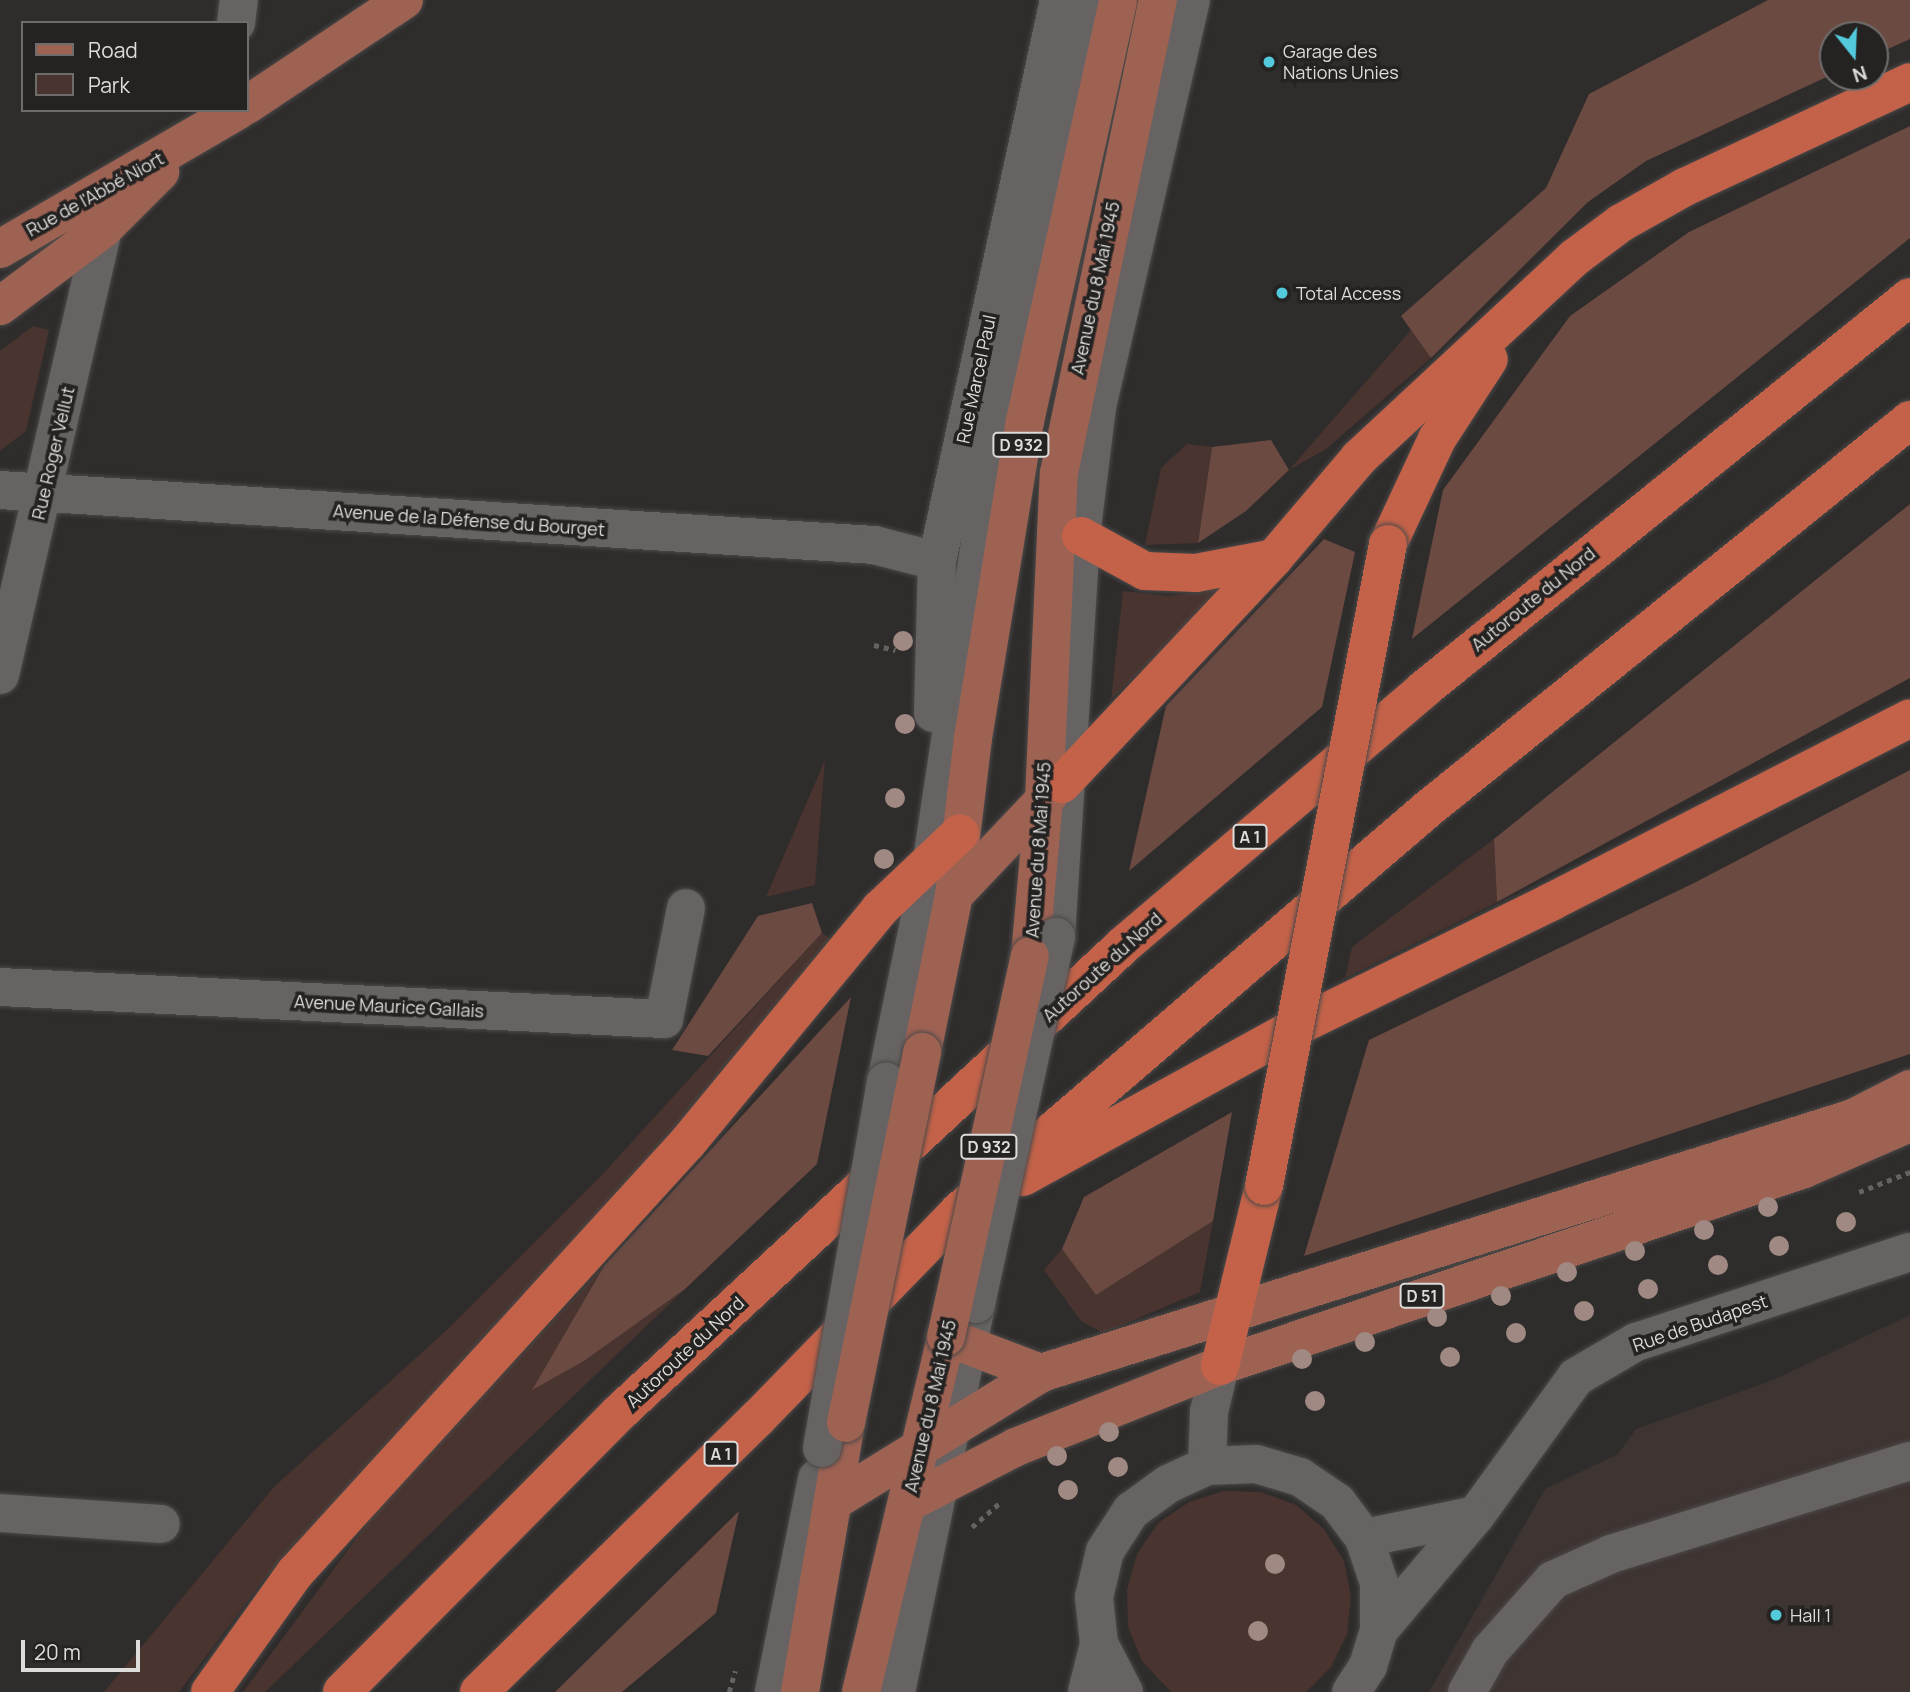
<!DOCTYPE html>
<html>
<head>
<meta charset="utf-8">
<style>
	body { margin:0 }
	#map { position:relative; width:1910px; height:1692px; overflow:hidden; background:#2f2c2c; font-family:Manrope,sans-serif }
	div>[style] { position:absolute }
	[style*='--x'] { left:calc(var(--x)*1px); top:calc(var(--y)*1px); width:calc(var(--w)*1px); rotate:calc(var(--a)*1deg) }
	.built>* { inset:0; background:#3e3432 }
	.green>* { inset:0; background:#49342f }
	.forest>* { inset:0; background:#6b4a42 }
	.path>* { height:4.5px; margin-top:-2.25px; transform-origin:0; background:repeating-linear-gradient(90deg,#656262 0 5px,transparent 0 10px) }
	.roads { filter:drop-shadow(0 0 2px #4b4948) drop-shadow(0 0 2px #4b4948) }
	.minor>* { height:38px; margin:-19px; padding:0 19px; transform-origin:19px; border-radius:19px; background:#676362 }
	.major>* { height:38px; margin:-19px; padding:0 19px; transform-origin:19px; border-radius:19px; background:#9e6253 }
	.highway>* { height:38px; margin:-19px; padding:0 19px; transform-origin:19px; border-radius:19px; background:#c36249 }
	.bridges { filter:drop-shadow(0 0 2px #4b4948) drop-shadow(0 0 2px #4b4948) }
	.minor-bridge>* { height:38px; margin:-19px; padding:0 19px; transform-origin:19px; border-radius:19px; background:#676362 }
	.major-bridge>* { height:38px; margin:-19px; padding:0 19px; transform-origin:19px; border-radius:19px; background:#9e6253 }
	.highway-bridge>* { height:38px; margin:-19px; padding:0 19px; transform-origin:19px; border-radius:19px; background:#c36249 }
	.trees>* { width:20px; height:20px; margin:-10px; border-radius:50%; background:#a08983 }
	.dots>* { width:19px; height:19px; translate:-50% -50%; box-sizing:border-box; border:4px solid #252322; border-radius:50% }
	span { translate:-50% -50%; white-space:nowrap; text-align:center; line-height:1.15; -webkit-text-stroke:7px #252322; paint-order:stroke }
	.shield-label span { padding:2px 5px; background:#252322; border:2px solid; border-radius:5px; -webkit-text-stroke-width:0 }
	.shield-label { font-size:16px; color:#dedcdb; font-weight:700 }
	.poi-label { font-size:18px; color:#dedcdb }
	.left { translate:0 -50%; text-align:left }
	.street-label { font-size:18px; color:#dedcdb }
	.legend { position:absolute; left:21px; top:21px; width:228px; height:91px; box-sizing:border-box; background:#252322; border:2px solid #6f6d6c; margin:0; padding:9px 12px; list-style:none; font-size:21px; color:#dedcdb }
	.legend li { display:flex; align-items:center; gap:14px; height:35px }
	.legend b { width:35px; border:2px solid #6f6d6c }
	.north { position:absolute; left:1819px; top:21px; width:70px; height:70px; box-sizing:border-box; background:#252322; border:2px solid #6f6d6c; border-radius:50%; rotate:162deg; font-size:19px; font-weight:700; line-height:28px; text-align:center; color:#dedcdb }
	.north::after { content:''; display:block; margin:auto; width:24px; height:32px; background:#53cadc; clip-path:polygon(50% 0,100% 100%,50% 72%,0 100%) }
	.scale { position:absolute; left:21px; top:1640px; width:119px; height:32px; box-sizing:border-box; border:4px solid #dedcdb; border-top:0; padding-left:9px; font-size:21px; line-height:24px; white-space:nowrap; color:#dedcdb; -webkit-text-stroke:5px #252322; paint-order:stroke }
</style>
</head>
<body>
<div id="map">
	<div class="built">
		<div style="clip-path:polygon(1910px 1315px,1910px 1692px,1429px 1692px,1545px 1489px,1618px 1454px,1636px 1429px,1773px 1380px)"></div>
	</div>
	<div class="green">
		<div style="clip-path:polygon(33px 326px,49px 330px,26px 431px,0 451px,0 351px)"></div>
		<div style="clip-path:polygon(1411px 330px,1431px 358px,1326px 449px,1289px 470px)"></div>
		<div style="clip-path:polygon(1187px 444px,1212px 447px,1198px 543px,1145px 545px,1161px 468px)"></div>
		<div style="clip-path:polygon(1239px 578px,1111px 699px,1123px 591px,1167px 596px,1203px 592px)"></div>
		<div style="clip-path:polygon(825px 760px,815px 885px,766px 897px)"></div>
		<div style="clip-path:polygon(1494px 839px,1497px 902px,1345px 978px,1352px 947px)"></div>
		<div style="clip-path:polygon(822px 933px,834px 941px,520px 1307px,265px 1578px,179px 1692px,104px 1692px,274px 1487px,450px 1327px,601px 1176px)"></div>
		<div style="clip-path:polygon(1213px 1221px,1200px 1292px,1103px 1333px,1081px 1321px,1044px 1270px,1062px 1249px,1096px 1295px)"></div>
		<div style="clip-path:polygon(604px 1266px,533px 1388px,584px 1361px,685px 1289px,265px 1692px,243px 1692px,381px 1505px)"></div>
		<div style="clip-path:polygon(1224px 1491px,1261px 1492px,1296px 1505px,1324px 1529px,1344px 1561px,1351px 1597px,1347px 1634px,1331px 1667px,1306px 1692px,1171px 1692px,1142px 1661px,1128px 1627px,1127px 1590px,1137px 1554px,1158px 1523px,1189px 1502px)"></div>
	</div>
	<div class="forest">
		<div style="clip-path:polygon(1768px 0,1910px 0,1910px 39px,1875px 55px,1875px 35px,1833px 35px,1833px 74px,1646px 161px,1588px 202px,1431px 358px,1401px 316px,1546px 188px,1589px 94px)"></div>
		<div style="clip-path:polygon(1910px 126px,1910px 238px,1412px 639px,1443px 490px,1570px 316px,1689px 232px)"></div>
		<div style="clip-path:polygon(1271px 440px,1289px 470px,1246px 511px,1198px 543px,1212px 447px)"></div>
		<div style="clip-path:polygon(1910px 504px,1910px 678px,1497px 902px,1494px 839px)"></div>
		<div style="clip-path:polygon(1324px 539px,1355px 552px,1322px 707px,1129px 871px,1166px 706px)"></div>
		<div style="clip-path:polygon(1910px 770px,1910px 1054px,1304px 1256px,1369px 1040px,1696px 882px)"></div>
		<div style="clip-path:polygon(812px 903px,822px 933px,708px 1056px,672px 1050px,758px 916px)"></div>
		<div style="clip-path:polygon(851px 997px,817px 1164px,685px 1289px,584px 1361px,532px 1390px,604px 1266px)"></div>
		<div style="clip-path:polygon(1232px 1112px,1213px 1221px,1096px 1295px,1062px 1249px,1084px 1197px)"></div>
		<div style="clip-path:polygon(739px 1511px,716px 1613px,622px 1692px,555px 1692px)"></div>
	</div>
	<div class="path">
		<div style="--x:874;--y:645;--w:22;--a:13"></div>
		<div style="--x:1859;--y:1192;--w:55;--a:-21.4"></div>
		<div style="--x:972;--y:1527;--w:37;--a:-41"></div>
		<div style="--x:729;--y:1692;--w:22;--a:-74"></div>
	</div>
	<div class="roads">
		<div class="minor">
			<div style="--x:236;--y:23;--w:23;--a:-83"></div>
			<div style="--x:0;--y:490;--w:876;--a:3.6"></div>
			<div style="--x:874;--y:545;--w:65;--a:14.3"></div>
			<div style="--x:0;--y:675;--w:458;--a:-77"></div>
			<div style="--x:933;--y:713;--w:152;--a:-88.5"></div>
			<div style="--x:937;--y:561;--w:574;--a:-77.73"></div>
			<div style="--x:1056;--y:937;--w:402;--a:-86.4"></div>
			<div style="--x:1081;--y:536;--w:130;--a:-82.9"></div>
			<div style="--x:1097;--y:407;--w:418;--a:-77"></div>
			<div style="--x:0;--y:987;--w:665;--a:2.76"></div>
			<div style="--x:664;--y:1019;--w:113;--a:-78.8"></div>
			<div style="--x:886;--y:1082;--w:227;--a:-78.3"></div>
			<div style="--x:932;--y:860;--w:406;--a:-81.4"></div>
			<div style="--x:993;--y:459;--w:470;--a:-77.8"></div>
			<div style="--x:1207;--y:1466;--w:54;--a:-87.9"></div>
			<div style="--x:1209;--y:1412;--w:47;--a:-76.6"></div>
			<div style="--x:0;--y:1513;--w:161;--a:3.9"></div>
			<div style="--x:1476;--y:1515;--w:170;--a:-54.1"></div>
			<div style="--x:1576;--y:1377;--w:69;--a:-30.3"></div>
			<div style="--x:1636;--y:1342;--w:288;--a:-18.2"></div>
			<div style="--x:1364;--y:1538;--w:114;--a:-11.6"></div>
			<div style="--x:1476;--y:1515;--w:150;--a:130.1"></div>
			<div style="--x:774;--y:1692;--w:218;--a:-78.6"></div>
			<div style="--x:896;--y:1692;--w:396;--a:-78.3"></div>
			<div style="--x:1087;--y:1692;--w:49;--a:-76"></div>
			<div style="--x:1124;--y:1692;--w:54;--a:-117.5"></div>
			<div style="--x:1099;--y:1644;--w:47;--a:-96.1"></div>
			<div style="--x:1094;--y:1597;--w:47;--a:-76.6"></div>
			<div style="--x:1105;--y:1551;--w:48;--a:-57"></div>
			<div style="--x:1131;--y:1511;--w:46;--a:-36.1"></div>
			<div style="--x:1168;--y:1484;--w:43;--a:-24.8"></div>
			<div style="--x:1207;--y:1466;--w:49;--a:-2.3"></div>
			<div style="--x:1256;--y:1464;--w:46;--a:16.5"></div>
			<div style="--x:1300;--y:1477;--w:45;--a:34"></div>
			<div style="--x:1337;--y:1502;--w:45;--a:53.1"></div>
			<div style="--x:1364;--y:1538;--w:47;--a:71.6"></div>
			<div style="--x:1379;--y:1583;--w:47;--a:90"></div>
			<div style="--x:1379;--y:1630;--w:38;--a:107"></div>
			<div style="--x:1368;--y:1666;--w:31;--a:123"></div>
			<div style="--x:1467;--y:1692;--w:47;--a:-60.7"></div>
			<div style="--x:1490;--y:1651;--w:95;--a:-48.4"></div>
			<div style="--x:1553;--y:1580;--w:64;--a:-24.1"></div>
			<div style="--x:1611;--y:1554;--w:313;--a:-17.3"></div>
		</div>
		<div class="major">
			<div style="--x:247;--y:105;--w:189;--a:-33.8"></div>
			<div style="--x:0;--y:249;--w:276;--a:-30.2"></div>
			<div style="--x:0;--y:306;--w:129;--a:-36.8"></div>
			<div style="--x:103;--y:229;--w:81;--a:-45"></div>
			<div style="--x:954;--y:895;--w:138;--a:-46.5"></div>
			<div style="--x:1030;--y:956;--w:158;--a:-84.9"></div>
			<div style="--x:1044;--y:799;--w:326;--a:-87.4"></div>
			<div style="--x:1059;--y:473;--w:483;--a:-78.2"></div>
			<div style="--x:922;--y:1052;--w:160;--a:-78.5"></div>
			<div style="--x:954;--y:895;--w:158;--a:-83.1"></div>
			<div style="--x:973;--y:738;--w:321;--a:-80.7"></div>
			<div style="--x:1025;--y:421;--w:431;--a:-77.5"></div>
			<div style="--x:834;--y:1501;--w:243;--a:-31.7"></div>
			<div style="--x:1041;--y:1373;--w:851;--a:-17.43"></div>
			<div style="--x:1853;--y:1118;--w:64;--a:-27"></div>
			<div style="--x:908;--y:1503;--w:122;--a:-27.4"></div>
			<div style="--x:1016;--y:1447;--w:219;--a:-21.7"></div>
			<div style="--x:1220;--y:1366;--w:616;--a:-18.64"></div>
			<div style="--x:1804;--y:1169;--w:116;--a:-23.5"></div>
			<div style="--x:800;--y:1692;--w:273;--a:-80.3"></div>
			<div style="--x:861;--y:1692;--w:365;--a:-76.5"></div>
			<div style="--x:946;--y:1337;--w:102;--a:20.8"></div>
		</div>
		<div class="highway">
			<div style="--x:1081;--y:536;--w:73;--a:28.7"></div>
			<div style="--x:1145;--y:571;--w:51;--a:2.2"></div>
			<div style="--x:1196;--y:573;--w:79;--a:-10.9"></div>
			<div style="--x:1388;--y:544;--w:116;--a:-65"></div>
			<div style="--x:1437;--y:439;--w:95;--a:-57"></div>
			<div style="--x:1062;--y:784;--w:310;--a:-46.8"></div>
			<div style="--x:1274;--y:558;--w:131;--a:-49.6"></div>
			<div style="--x:1359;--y:458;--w:294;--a:-42.9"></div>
			<div style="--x:1574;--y:258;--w:59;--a:-36.7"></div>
			<div style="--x:1621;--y:223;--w:73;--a:-29.4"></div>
			<div style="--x:1685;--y:187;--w:248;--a:-25"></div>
			<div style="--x:1023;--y:1177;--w:316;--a:-28.8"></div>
			<div style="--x:1300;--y:1025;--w:280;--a:-26.1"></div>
			<div style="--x:1551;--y:902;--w:403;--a:-27.1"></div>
			<div style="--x:1220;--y:1366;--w:185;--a:-76.3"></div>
			<div style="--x:210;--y:1692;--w:146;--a:-54.5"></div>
			<div style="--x:295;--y:1573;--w:583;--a:-47.64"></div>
			<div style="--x:688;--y:1142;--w:302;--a:-50.5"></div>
			<div style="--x:880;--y:909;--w:110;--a:-43.5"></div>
			<div style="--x:342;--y:1692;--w:395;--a:-45.2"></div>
			<div style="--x:620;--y:1412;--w:690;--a:-42.83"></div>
			<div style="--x:1126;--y:943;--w:392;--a:-40.4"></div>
			<div style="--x:1424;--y:689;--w:624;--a:-38.89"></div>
			<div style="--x:479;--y:1692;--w:391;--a:-44.5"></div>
			<div style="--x:758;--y:1418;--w:289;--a:-45.8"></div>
			<div style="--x:959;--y:1211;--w:619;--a:-40.61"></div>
			<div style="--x:1429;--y:808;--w:618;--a:-38.89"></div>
		</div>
	</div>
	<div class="bridges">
		<div class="minor-bridge">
			<div style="--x:976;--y:1304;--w:376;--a:-77.7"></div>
			<div style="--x:822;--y:1448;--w:372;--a:-80.1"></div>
		</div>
		<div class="major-bridge">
			<div style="--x:946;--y:1337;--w:390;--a:-77.6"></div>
			<div style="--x:846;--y:1423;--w:379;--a:-78.4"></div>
		</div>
		<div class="highway-bridge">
			<div style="--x:1264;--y:1186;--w:654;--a:-79.07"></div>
		</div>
	</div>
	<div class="trees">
		<div style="left:903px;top:641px"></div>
		<div style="left:905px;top:724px"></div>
		<div style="left:895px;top:798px"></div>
		<div style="left:884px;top:859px"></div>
		<div style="left:1768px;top:1207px"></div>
		<div style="left:1846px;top:1222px"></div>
		<div style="left:1704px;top:1230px"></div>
		<div style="left:1779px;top:1246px"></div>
		<div style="left:1635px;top:1251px"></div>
		<div style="left:1718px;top:1265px"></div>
		<div style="left:1567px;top:1272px"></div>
		<div style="left:1648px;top:1289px"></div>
		<div style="left:1501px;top:1296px"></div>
		<div style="left:1584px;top:1311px"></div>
		<div style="left:1437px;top:1317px"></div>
		<div style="left:1516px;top:1333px"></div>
		<div style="left:1365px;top:1342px"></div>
		<div style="left:1450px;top:1357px"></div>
		<div style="left:1302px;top:1359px"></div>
		<div style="left:1315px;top:1401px"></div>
		<div style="left:1109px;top:1432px"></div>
		<div style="left:1057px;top:1456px"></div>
		<div style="left:1118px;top:1467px"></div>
		<div style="left:1068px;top:1490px"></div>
		<div style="left:1275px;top:1564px"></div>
		<div style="left:1258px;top:1631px"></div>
	</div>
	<div class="dots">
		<div style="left:1269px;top:62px;background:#53cadc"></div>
		<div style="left:1282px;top:293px;background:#53cadc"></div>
		<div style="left:1776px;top:1615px;background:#53cadc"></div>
	</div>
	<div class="shield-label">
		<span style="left:1021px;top:445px">D 932</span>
		<span style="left:1250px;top:837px">A 1</span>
		<span style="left:989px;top:1147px">D 932</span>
		<span style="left:1422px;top:1296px">D 51</span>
		<span style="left:721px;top:1454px">A 1</span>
	</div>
	<div class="poi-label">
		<span class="left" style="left:1283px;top:62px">Garage des<br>Nations Unies</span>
		<span class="left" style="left:1296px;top:293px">Total Access</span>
		<span class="left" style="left:1790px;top:1615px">Hall 1</span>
	</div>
	<div class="street-label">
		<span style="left:95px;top:194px;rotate:-29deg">Rue de l'Abbé Niort</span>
		<span style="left:1095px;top:288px;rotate:-78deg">Avenue du 8 Mai 1945</span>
		<span style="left:976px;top:379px;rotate:-78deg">Rue Marcel Paul</span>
		<span style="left:53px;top:453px;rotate:-77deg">Rue Roger Vellut</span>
		<span style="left:469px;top:520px;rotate:4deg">Avenue de la Défense du Bourget</span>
		<span style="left:1533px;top:599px;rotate:-39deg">Autoroute du Nord</span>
		<span style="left:1038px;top:850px;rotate:-86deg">Avenue du 8 Mai 1945</span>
		<span style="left:1102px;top:967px;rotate:-42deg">Autoroute du Nord</span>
		<span style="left:389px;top:1006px;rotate:3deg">Avenue Maurice Gallais</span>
		<span style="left:1700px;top:1323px;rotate:-19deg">Rue de Budapest</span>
		<span style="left:685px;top:1352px;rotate:-43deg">Autoroute du Nord</span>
		<span style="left:930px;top:1406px;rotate:-77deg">Avenue du 8 Mai 1945</span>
	</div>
	<ul class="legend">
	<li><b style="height:9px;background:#9e6253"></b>Road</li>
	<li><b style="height:19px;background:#49342f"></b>Park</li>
	</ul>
	<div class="north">N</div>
	<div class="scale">20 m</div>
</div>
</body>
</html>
